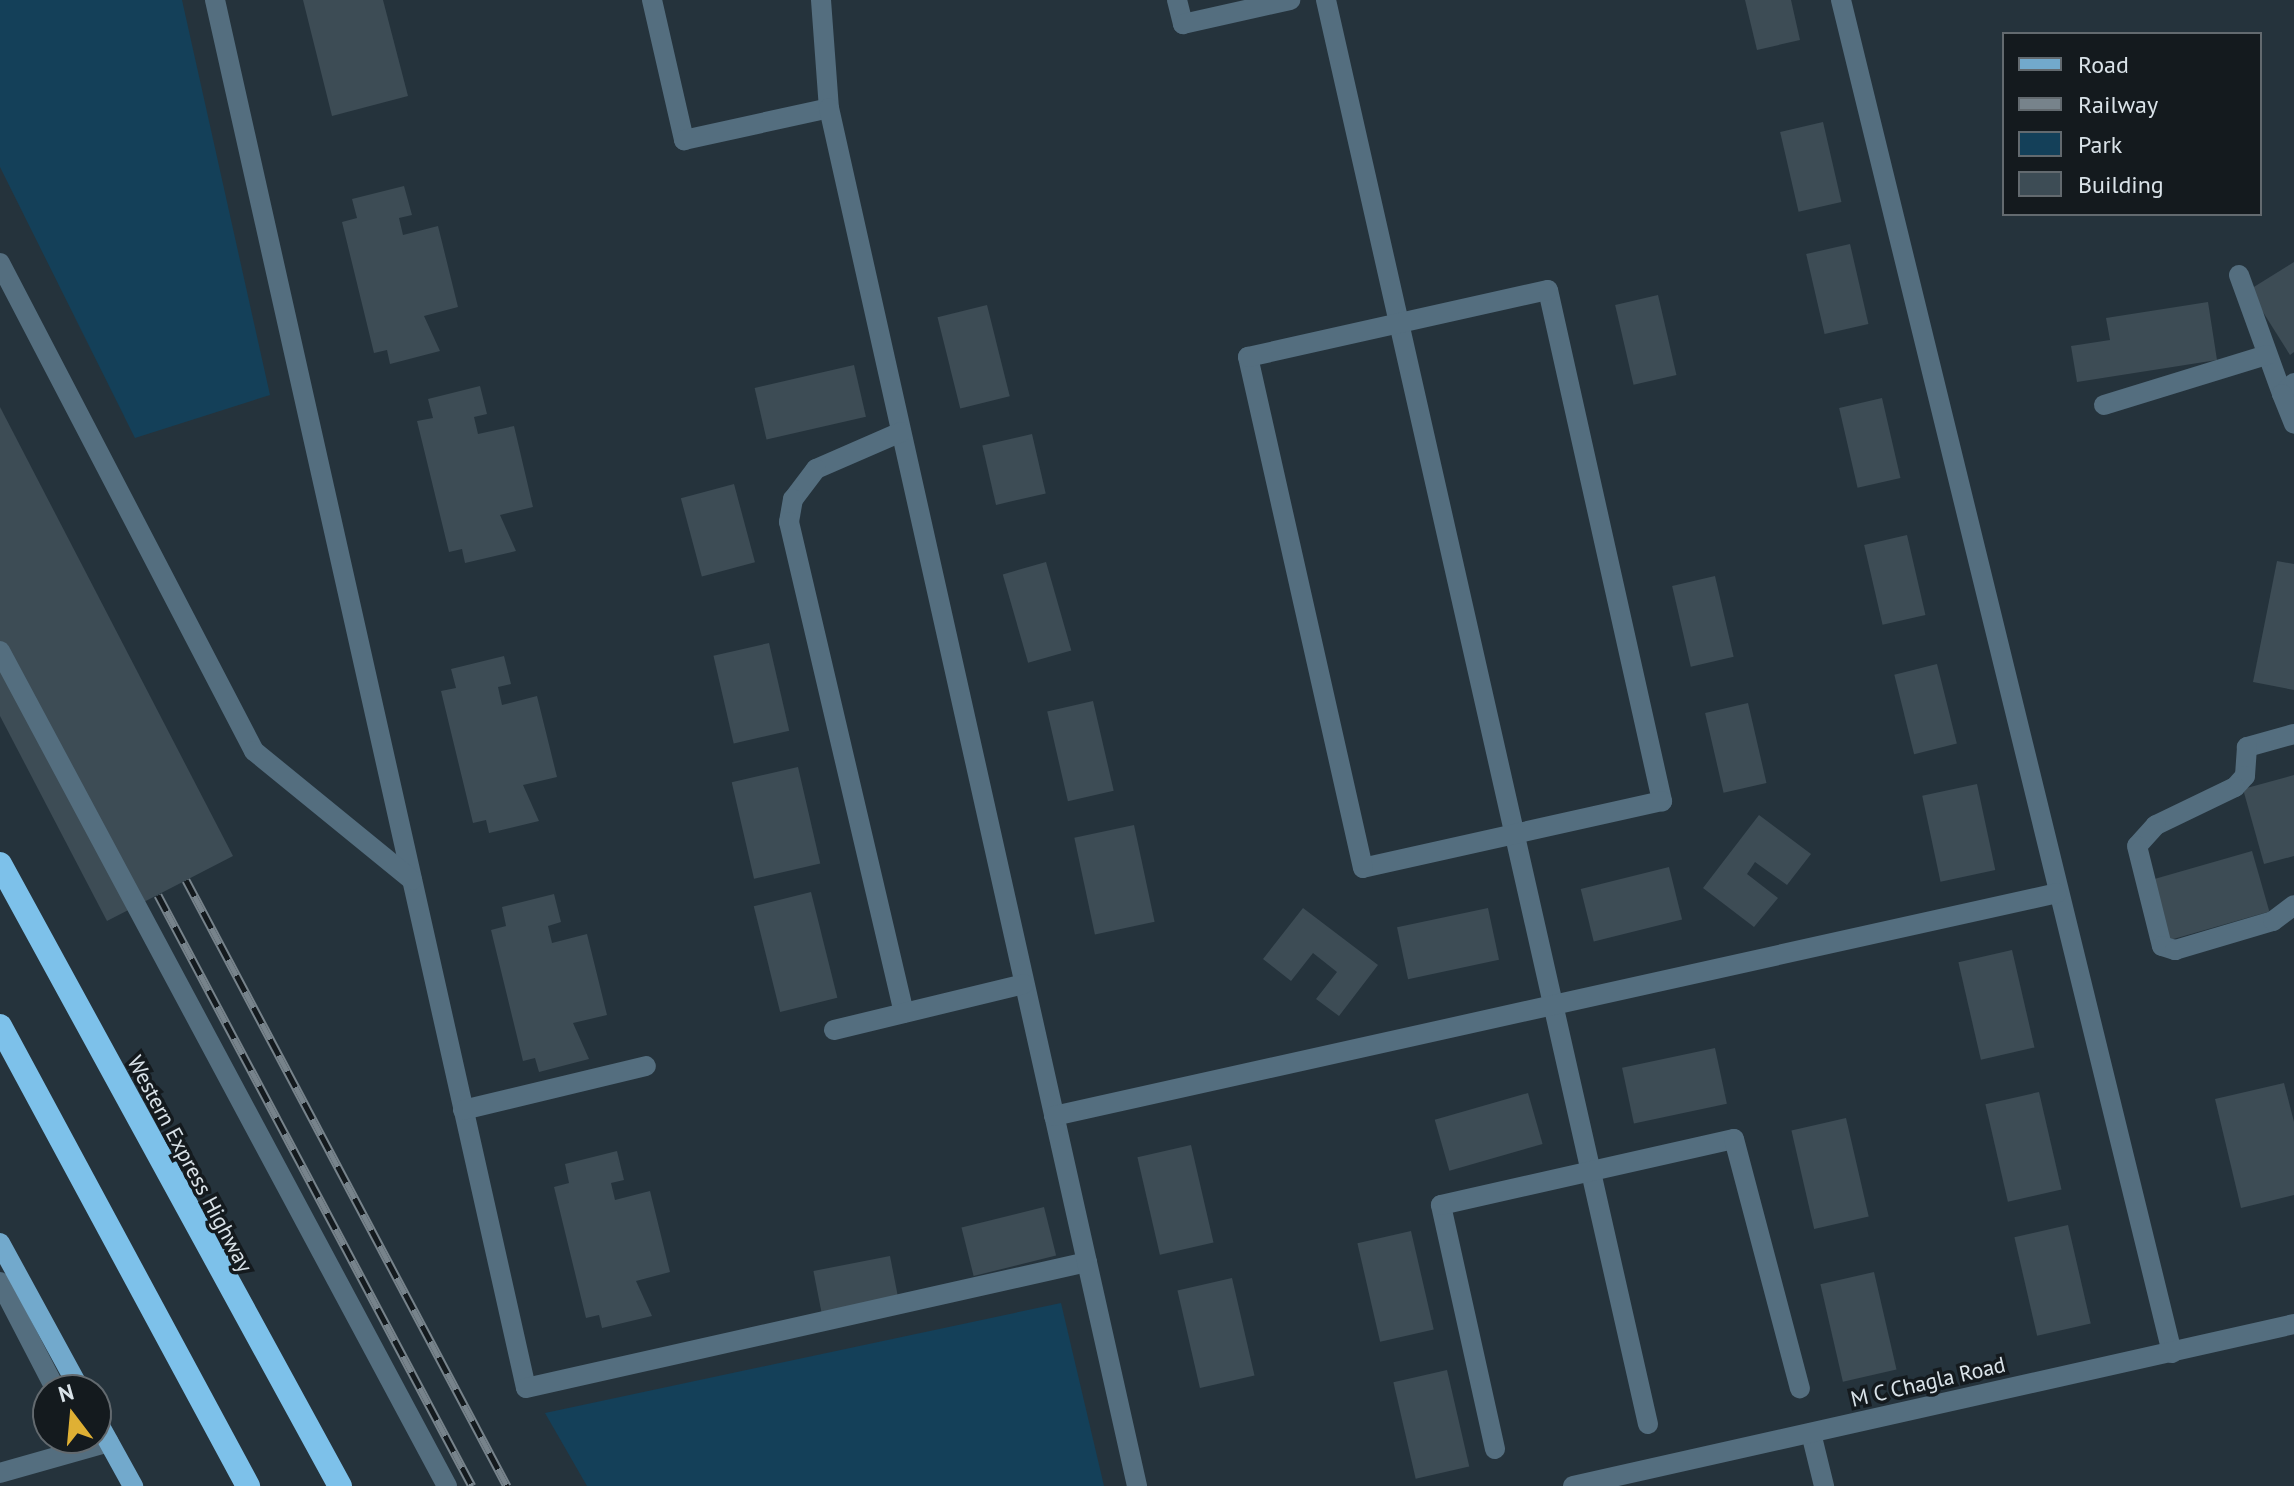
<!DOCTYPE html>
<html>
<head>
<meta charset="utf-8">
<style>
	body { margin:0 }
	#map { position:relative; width:2294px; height:1486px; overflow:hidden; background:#25333c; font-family:"PT Sans",sans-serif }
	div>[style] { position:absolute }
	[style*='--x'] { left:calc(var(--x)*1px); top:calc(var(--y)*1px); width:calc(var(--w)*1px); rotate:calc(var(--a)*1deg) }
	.green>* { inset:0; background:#144059 }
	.building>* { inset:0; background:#3d4c55; transform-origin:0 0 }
	.service>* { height:20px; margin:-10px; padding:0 10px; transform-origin:10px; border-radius:10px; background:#546e7f }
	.minor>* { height:20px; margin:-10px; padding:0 10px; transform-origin:10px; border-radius:10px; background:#546e7f }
	.primary>* { height:20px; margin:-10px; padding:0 10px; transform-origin:10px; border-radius:10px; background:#72a9cc }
	.motorway>* { height:24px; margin:-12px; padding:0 12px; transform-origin:12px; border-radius:12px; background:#7dc1ea }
	.rail>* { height:9px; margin-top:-4.5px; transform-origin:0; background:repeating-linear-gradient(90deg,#141a1e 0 18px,#77838b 0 36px); box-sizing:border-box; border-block:2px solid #77838b }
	span { translate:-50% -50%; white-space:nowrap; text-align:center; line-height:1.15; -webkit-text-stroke:7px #141a1e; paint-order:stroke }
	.street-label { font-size:22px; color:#dae3e9 }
	.legend { position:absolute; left:2002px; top:32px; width:260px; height:184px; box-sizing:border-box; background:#141a1e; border:2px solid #636a6f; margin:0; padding:10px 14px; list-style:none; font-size:24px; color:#dae3e9 }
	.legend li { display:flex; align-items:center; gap:16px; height:40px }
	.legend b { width:40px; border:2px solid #636a6f }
	.north { position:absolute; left:32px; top:1374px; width:80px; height:80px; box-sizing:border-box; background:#141a1e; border:2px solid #636a6f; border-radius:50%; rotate:344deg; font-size:22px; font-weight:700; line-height:32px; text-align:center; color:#dae3e9 }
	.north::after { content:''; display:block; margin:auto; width:28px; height:36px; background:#dfb034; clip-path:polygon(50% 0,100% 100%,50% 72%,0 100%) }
</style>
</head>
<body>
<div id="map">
	<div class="green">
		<div style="clip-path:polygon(0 0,182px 0,270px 395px,135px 438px,0 167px)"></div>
		<div style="clip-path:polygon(1061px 1303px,1104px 1486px,587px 1486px,545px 1413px)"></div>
	</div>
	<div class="building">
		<div style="clip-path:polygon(303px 0,383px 0,408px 96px,332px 116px)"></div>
		<div style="clip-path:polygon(1745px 0,1791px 0,1800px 40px,1757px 50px)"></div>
		<div style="left:1823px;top:122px;width:82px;height:44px;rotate:77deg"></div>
		<div style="clip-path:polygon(404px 186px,412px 215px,399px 218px,403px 235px,438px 226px,458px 307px,424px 316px,440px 351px,390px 364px,387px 350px,374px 353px,342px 222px,357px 218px,352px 199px)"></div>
		<div style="left:1850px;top:244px;width:82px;height:45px;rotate:77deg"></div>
		<div style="clip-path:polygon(2294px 262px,2294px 352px,2290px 355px,2249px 290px)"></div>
		<div style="left:1658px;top:295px;width:82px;height:44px;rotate:77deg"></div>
		<div style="clip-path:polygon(2208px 302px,2217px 360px,2077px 382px,2071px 346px,2110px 340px,2106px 318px)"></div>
		<div style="left:987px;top:305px;width:94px;height:51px;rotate:76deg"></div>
		<div style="left:854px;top:365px;width:53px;height:102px;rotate:77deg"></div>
		<div style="clip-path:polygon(480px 386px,487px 414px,474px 417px,478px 434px,514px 426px,533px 507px,500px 515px,516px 551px,465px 563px,462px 549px,449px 552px,417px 421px,433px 418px,428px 399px)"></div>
		<div style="left:1882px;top:398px;width:82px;height:44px;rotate:77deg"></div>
		<div style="clip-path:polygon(0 407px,233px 856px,107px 921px,0 716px)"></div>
		<div style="left:1032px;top:434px;width:61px;height:51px;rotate:77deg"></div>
		<div style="left:734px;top:484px;width:81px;height:55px;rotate:75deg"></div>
		<div style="left:1907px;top:535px;width:82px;height:44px;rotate:77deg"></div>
		<div style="clip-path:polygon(2277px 561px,2294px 564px,2294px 690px,2253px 682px)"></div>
		<div style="left:1046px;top:562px;width:92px;height:45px;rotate:74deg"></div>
		<div style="left:1715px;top:576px;width:83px;height:44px;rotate:77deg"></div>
		<div style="left:769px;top:643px;width:90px;height:57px;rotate:77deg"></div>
		<div style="clip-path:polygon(504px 656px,511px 684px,498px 687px,502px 705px,537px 696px,557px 777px,523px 785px,539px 821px,489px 833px,486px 820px,473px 823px,441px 691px,456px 688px,451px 669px)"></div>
		<div style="left:1937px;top:664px;width:82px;height:44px;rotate:76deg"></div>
		<div style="left:1093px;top:701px;width:92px;height:47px;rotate:77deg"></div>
		<div style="left:1748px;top:703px;width:82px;height:44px;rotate:77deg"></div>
		<div style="left:798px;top:767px;width:99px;height:68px;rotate:77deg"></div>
		<div style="clip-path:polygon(2294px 775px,2294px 856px,2264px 864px,2243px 789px)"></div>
		<div style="left:1977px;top:784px;width:88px;height:56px;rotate:78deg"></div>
		<div style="clip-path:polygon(1759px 815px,1811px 854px,1787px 885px,1755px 862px,1747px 874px,1778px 898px,1754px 927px,1703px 888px)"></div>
		<div style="left:1134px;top:825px;width:99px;height:61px;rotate:78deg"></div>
		<div style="left:2252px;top:851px;width:63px;height:106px;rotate:74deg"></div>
		<div style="left:1669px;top:867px;width:54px;height:91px;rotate:76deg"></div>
		<div style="left:811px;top:892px;width:109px;height:59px;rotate:76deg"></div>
		<div style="clip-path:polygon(554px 894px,561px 922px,548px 926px,552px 943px,587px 934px,607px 1015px,573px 1023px,589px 1059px,539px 1072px,535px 1058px,523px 1061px,491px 930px,506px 926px,502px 907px)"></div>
		<div style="clip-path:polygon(1303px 908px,1378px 965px,1339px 1016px,1316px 999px,1337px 972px,1313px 953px,1291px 981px,1263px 959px)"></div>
		<div style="left:1488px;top:908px;width:53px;height:93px;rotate:78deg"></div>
		<div style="left:2012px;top:950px;width:100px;height:55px;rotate:77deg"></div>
		<div style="left:1715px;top:1048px;width:57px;height:95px;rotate:78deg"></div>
		<div style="clip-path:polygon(2284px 1083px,2294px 1122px,2294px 1195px,2241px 1208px,2215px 1099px)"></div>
		<div style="left:2039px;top:1092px;width:100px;height:55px;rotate:77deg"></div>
		<div style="left:1528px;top:1093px;width:53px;height:97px;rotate:74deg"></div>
		<div style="left:1846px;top:1118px;width:101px;height:56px;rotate:77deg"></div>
		<div style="left:1191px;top:1145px;width:100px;height:55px;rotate:77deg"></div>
		<div style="clip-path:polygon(617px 1151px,624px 1180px,611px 1183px,615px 1200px,650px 1191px,670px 1272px,636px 1281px,652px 1316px,602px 1328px,599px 1315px,586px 1318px,554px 1187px,569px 1183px,565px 1164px)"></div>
		<div style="left:1044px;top:1207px;width:50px;height:85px;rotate:76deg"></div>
		<div style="left:2068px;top:1225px;width:101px;height:55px;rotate:77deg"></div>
		<div style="left:1411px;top:1231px;width:101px;height:55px;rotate:77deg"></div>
		<div style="left:890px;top:1256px;width:43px;height:78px;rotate:79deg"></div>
		<div style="left:1874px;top:1272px;width:100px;height:55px;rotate:77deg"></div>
		<div style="left:1232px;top:1278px;width:100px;height:56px;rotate:77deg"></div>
		<div style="left:1447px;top:1370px;width:99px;height:55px;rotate:77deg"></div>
	</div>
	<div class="service">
		<div style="--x:0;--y:1282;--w:122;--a:62.6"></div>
		<div style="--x:1811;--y:1433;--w:55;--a:76.2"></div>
		<div style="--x:0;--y:1473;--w:113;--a:-15.9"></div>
	</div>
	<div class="minor">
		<div style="--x:215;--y:0;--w:1422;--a:77.37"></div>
		<div style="--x:526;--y:1388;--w:575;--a:-12.66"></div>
		<div style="--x:652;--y:0;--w:144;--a:77.1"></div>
		<div style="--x:684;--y:140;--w:148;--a:-12.4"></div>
		<div style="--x:821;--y:0;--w:108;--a:85.8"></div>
		<div style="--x:829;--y:108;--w:1412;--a:77.4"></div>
		<div style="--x:1177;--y:0;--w:25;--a:76"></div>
		<div style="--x:1183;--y:24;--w:110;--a:-12.6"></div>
		<div style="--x:1326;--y:0;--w:1460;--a:77.26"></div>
		<div style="--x:1841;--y:0;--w:1393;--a:76.25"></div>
		<div style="--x:0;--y:263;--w:550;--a:62.5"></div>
		<div style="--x:254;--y:751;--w:204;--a:39.2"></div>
		<div style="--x:2239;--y:275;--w:127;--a:70.1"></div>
		<div style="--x:1548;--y:290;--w:524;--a:77.42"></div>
		<div style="--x:1662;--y:801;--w:306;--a:167.4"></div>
		<div style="--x:1363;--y:868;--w:524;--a:-102.68"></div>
		<div style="--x:1248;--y:357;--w:307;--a:-12.6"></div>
		<div style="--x:2294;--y:383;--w:16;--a:137"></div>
		<div style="--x:2282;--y:394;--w:32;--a:68"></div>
		<div style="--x:2104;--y:405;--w:170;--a:-17.1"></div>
		<div style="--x:901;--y:432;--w:93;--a:156.5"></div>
		<div style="--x:816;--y:469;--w:38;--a:127"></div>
		<div style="--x:793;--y:499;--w:23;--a:100"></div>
		<div style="--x:789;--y:522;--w:504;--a:76.82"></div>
		<div style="--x:0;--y:651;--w:947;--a:61.84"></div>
		<div style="--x:2294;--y:734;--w:49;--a:164.5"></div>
		<div style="--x:2247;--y:747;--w:29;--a:94"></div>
		<div style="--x:2245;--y:776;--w:15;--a:132"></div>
		<div style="--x:2235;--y:787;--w:88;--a:154.3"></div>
		<div style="--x:2156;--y:825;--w:28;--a:132"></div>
		<div style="--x:2137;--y:846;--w:103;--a:76"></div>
		<div style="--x:2162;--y:946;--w:14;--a:17"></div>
		<div style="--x:2175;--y:950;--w:102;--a:-16.5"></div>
		<div style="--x:2273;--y:921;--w:26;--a:-37"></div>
		<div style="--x:834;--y:1030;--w:195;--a:-13.6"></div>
		<div style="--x:463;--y:1110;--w:188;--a:-13.5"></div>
		<div style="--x:1054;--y:1116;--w:1027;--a:-12.53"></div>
		<div style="--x:1495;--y:1449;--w:250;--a:-102.5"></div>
		<div style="--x:1441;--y:1205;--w:300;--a:-12.7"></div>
		<div style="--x:1734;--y:1139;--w:258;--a:75.2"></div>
		<div style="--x:1573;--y:1486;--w:739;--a:-12.66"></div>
	</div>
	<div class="primary">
		<div style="--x:0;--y:1243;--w:167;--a:61.4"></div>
		<div style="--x:96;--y:1419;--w:77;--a:61.1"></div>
	</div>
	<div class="motorway">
		<div style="--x:0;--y:864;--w:709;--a:61.34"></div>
		<div style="--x:0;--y:1026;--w:523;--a:61.67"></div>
	</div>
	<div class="rail">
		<div style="--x:186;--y:880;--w:686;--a:62.09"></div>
		<div style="--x:158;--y:895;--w:669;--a:62.02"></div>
	</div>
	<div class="street-label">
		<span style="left:190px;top:1164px;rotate:62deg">Western Express Highway</span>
		<span style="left:1928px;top:1382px;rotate:-13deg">M C Chagla Road</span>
	</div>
	<ul class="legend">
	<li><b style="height:10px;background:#72a9cc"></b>Road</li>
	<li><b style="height:10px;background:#77838b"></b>Railway</li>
	<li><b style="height:22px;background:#144059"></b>Park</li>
	<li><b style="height:22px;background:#3d4c55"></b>Building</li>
	</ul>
	<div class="north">N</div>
</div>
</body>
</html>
